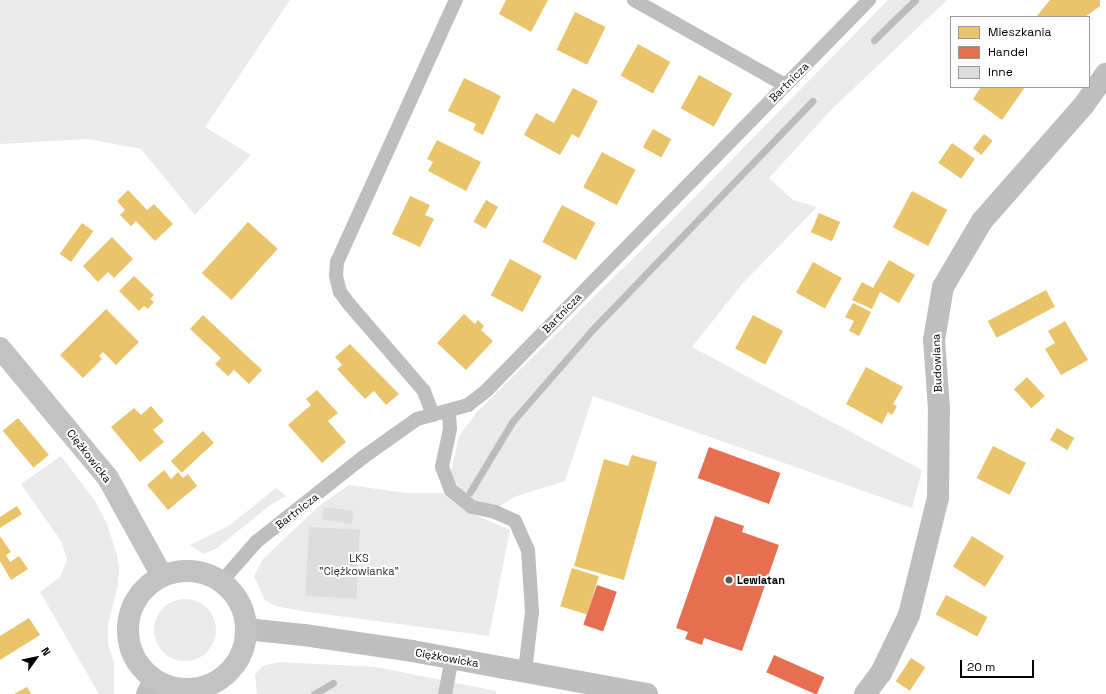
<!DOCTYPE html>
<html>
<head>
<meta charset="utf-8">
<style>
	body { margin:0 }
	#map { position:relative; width:1106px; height:694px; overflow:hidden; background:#fff; font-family:"Space Grotesk",sans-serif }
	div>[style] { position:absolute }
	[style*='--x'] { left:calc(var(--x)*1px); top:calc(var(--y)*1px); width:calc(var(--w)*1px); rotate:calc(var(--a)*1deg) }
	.green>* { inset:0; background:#eaeaea }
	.round { border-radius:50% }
	.homes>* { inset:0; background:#e9c46a; transform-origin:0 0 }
	.shops>* { inset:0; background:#e76f51; transform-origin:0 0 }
	.stream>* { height:7px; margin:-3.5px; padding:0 3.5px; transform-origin:3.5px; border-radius:3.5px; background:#bcbcbc }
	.building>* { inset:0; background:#ddd; transform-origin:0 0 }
	.lane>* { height:14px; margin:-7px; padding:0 7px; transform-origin:7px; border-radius:7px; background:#bebebe }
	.street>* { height:22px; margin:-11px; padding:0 11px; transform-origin:11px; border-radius:11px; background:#bebebe }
	.secondary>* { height:22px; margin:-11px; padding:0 11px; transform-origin:11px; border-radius:11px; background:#c2c2c2 }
	.secondary>.ring { margin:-11px; padding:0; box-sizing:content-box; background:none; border:22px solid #c2c2c2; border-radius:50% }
	.dots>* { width:11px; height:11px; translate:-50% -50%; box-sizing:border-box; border:2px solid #fff; border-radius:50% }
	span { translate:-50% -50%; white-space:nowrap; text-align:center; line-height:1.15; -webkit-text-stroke:4px #fff; paint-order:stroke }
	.street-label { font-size:11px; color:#000 }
	.park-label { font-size:11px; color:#303030 }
	.poi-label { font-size:11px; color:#000; font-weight:700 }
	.left { translate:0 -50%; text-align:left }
	.legend { position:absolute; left:950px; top:16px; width:140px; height:72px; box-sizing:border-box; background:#fff; border:1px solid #999; margin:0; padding:5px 7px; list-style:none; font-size:12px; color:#000 }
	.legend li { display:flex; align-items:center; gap:8px; height:20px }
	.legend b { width:20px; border:1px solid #999 }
	.north { position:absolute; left:16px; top:638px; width:40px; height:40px; -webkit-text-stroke:3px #fff; paint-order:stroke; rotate:57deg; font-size:11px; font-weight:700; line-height:16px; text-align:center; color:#000 }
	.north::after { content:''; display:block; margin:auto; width:14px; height:18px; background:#000; clip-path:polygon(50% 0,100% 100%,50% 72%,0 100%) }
	.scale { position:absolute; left:960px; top:660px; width:74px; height:18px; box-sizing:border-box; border:2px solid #000; border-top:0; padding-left:5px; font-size:12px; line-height:14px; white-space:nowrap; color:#000; -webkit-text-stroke:3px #fff; paint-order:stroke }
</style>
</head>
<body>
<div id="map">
	<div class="green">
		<div style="clip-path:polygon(0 0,290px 0,205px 127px,251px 155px,195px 215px,141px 149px,88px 139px,0 144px)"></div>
		<div style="clip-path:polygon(888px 0,947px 0,831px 110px,769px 178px,793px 200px,817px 207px,742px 284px,692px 347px,922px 470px,912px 508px,593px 396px,565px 481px,514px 497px,500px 506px,480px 503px,460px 490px,451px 472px,459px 436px,477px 412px,693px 199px)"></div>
		<div style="clip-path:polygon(61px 456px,95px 501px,107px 524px,117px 555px,119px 568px,118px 585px,108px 624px,108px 644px,114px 662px,114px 694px,99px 694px,40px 592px,60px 577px,67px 560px,61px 541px,21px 484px)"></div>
		<div style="clip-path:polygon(349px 485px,406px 493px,445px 493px,468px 512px,510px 530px,489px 636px,301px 611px,275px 606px,265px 600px,254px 576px,263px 559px,319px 506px)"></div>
		<div style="clip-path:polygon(276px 488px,286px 496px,269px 506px,217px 548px,204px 554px,190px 545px,230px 525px)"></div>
		<div class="round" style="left:154px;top:599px;width:62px;height:62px"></div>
		<div style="clip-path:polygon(279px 662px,376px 667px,496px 691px,496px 694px,257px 694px,255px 675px,262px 666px)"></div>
	</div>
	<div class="homes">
		<div style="clip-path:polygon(506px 0,548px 0,531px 32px,499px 14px)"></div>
		<div style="clip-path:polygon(1050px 0,1100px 0,1100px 6px,1085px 17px,1036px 17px)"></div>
		<div style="left:575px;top:12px;width:34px;height:42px;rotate:26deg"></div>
		<div style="left:638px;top:44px;width:37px;height:36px;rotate:29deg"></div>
		<div style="left:699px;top:75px;width:38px;height:38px;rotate:29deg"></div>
		<div style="clip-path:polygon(464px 78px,501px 96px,483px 135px,473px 130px,476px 124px,448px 111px)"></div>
		<div style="clip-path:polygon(981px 87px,1025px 87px,1002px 120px,973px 99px)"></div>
		<div style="clip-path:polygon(573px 88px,598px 101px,579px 138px,572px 134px,560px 155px,524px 135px,536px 113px,554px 123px)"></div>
		<div style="left:653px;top:129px;width:21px;height:21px;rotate:29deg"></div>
		<div style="left:984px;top:134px;width:11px;height:18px;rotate:38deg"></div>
		<div style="clip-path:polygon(437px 140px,481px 162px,466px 191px,428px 171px,433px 162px,427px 159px)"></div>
		<div style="left:952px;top:143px;width:28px;height:24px;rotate:35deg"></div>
		<div style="left:602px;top:152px;width:38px;height:40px;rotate:28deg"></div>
		<div style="clip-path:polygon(128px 190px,147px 210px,154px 204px,173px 224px,155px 241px,136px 221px,131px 226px,120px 215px,125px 210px,117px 201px)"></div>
		<div style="left:912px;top:191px;width:40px;height:41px;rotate:28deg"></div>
		<div style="clip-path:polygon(410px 196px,430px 205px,425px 215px,434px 219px,420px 247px,392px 234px)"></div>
		<div style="left:486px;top:200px;width:14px;height:25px;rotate:30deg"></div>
		<div style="left:562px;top:205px;width:38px;height:42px;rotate:28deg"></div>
		<div style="left:819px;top:213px;width:23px;height:21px;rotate:23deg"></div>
		<div style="left:248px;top:222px;width:40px;height:69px;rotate:42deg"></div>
		<div style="left:82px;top:223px;width:14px;height:38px;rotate:36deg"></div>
		<div style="clip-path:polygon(112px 237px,133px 259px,114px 278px,108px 272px,98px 282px,83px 266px)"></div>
		<div style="left:510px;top:259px;width:36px;height:41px;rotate:28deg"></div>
		<div style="clip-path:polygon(889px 260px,915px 275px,899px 303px,880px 292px,872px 309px,852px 300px,862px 282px,873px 288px)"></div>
		<div style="left:813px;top:262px;width:33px;height:35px;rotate:29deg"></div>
		<div style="clip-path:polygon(134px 276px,154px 295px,150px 299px,154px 302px,148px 309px,144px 306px,139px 311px,119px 291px)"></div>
		<div style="left:1046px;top:290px;width:19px;height:66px;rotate:62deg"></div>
		<div style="clip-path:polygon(853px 303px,871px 312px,859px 336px,849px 331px,854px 321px,845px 317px)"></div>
		<div style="clip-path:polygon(106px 309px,139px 342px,116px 365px,103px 352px,99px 356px,102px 359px,83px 378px,60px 355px)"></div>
		<div style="clip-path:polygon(464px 314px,475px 324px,478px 320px,484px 326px,481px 330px,493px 341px,466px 370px,437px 343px)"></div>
		<div style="clip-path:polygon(203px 315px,262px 370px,249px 384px,234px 370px,228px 376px,215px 364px,221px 358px,190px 329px)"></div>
		<div style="left:753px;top:315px;width:34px;height:38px;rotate:28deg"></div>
		<div style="clip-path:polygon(1065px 321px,1088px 360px,1061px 375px,1045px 349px,1055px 343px,1048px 331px)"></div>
		<div style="clip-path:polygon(350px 344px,399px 394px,386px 405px,374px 391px,365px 399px,337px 369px,342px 365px,335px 357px)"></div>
		<div style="clip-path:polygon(866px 367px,903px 387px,893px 404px,897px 406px,892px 415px,888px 412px,882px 424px,846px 404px)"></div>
		<div style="left:1027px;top:377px;width:26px;height:18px;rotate:47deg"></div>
		<div style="clip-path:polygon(317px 390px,338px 413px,328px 421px,346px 442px,322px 463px,288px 425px,311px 405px,306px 399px)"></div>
		<div style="clip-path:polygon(151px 406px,164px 421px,153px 430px,164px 442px,140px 462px,111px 427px,134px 408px,141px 415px)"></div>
		<div style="left:18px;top:418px;width:48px;height:20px;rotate:50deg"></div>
		<div style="left:1057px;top:428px;width:20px;height:14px;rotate:30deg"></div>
		<div style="left:203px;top:431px;width:16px;height:44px;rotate:47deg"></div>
		<div style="left:993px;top:446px;width:37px;height:36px;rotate:27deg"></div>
		<div style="clip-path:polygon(632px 455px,657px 462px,624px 580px,574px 566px,604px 459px,628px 466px)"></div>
		<div style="clip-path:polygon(164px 470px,171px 479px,178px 472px,183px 478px,188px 474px,197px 486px,168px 510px,147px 485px)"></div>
		<div style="clip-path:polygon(17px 506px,22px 514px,0 528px,0 517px)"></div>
		<div style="clip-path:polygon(0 536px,11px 552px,6px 555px,10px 562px,19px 556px,28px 569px,11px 580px,0 561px)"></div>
		<div style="left:972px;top:536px;width:38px;height:36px;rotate:32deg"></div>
		<div style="left:572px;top:568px;width:28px;height:40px;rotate:17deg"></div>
		<div style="left:946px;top:595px;width:47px;height:22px;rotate:28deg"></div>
		<div style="clip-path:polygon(29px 618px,40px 635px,0 660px,0 636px)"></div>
		<div style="left:911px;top:658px;width:17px;height:28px;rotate:33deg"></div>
		<div style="clip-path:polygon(27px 687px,31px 694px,14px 694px)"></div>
	</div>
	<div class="shops">
		<div style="left:709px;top:447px;width:76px;height:33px;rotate:20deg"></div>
		<div style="clip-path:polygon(715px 516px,744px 526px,742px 532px,779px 545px,742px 651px,704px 638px,702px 645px,685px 639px,688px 632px,676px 628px)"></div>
		<div style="left:597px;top:585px;width:21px;height:42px;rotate:19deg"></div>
		<div style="left:774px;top:655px;width:55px;height:19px;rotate:24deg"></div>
	</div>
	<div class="stream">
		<div style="--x:874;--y:40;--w:57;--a:-44.3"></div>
		<div style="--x:470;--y:492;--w:82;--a:-59"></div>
		<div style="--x:512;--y:422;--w:122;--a:-49"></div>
		<div style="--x:592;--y:330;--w:318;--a:-46.1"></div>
		<div style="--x:314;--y:694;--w:22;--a:-30"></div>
	</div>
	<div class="building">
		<div style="left:324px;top:507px;width:30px;height:13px;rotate:8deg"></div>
		<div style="left:309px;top:527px;width:51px;height:69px;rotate:3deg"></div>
	</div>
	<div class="lane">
		<div style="--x:634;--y:0;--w:173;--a:29.4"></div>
		<div style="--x:449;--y:412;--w:17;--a:87"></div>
		<div style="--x:450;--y:429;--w:39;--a:102"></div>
		<div style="--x:442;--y:467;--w:25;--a:69"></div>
		<div style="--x:451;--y:490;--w:27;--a:39"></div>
		<div style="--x:472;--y:507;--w:24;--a:12"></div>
		<div style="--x:495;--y:512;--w:22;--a:24"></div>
		<div style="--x:515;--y:521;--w:32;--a:66"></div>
		<div style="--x:528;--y:550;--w:62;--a:86.3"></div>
		<div style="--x:532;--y:612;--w:59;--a:96.8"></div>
		<div style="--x:433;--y:415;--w:26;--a:-111"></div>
		<div style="--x:424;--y:391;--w:115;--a:-130.8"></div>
		<div style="--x:349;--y:304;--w:15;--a:-127"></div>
		<div style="--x:340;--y:292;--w:16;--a:-104"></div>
		<div style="--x:336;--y:276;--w:14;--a:-86"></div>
		<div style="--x:337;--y:262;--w:288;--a:-65.6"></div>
		<div style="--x:222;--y:581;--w:52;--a:-48.9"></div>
		<div style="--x:256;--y:542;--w:135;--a:-38.4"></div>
		<div style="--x:362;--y:458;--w:67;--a:-35.3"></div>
		<div style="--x:417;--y:419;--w:53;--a:-15.4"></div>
		<div style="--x:468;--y:405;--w:24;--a:-38"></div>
		<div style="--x:487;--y:390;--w:546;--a:-45.59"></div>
		<div style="--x:445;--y:694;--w:36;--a:-79"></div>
	</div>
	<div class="street">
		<div style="--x:246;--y:629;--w:58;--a:5.9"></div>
		<div style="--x:304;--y:635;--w:109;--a:8.4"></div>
		<div style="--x:412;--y:651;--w:239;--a:10.4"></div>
		<div style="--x:147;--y:694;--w:16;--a:-63"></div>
		<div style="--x:865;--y:694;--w:26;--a:-53"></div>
		<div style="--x:881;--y:673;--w:64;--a:-64.2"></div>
		<div style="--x:909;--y:615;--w:121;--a:-76.1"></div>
		<div style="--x:938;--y:498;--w:89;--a:-89.4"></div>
		<div style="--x:939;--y:409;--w:69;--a:-94.1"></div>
		<div style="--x:934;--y:340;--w:54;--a:-80.4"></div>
		<div style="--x:943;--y:287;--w:77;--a:-59.4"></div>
		<div style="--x:982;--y:221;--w:154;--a:-48.7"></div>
		<div style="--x:1084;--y:105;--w:38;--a:-55"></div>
	</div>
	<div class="secondary">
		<div style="--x:0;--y:348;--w:169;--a:50.3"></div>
		<div style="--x:108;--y:478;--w:112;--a:61.1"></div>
		<div class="ring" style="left:128px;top:571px;width:96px;height:96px"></div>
	</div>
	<div class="dots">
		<div style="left:729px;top:580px;background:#595959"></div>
	</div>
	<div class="street-label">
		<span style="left:789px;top:82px;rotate:-45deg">Bartnicza</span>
		<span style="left:562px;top:313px;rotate:-46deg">Bartnicza</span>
		<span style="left:937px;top:363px;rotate:-92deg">Budowlana</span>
		<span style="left:89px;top:456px;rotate:52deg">Ciężkowicka</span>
		<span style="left:297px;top:511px;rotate:-38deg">Bartnicza</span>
		<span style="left:447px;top:658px;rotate:10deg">Ciężkowicka</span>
	</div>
	<div class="park-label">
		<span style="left:359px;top:565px">LKS<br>"Ciężkowianka"</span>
	</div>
	<div class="poi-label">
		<span class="left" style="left:737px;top:580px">Lewiatan</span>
	</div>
	<ul class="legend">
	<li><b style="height:11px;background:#e9c46a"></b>Mieszkania</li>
	<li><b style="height:11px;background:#e76f51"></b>Handel</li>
	<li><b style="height:11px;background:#ddd"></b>Inne</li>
	</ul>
	<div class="north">N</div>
	<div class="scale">20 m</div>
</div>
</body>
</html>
